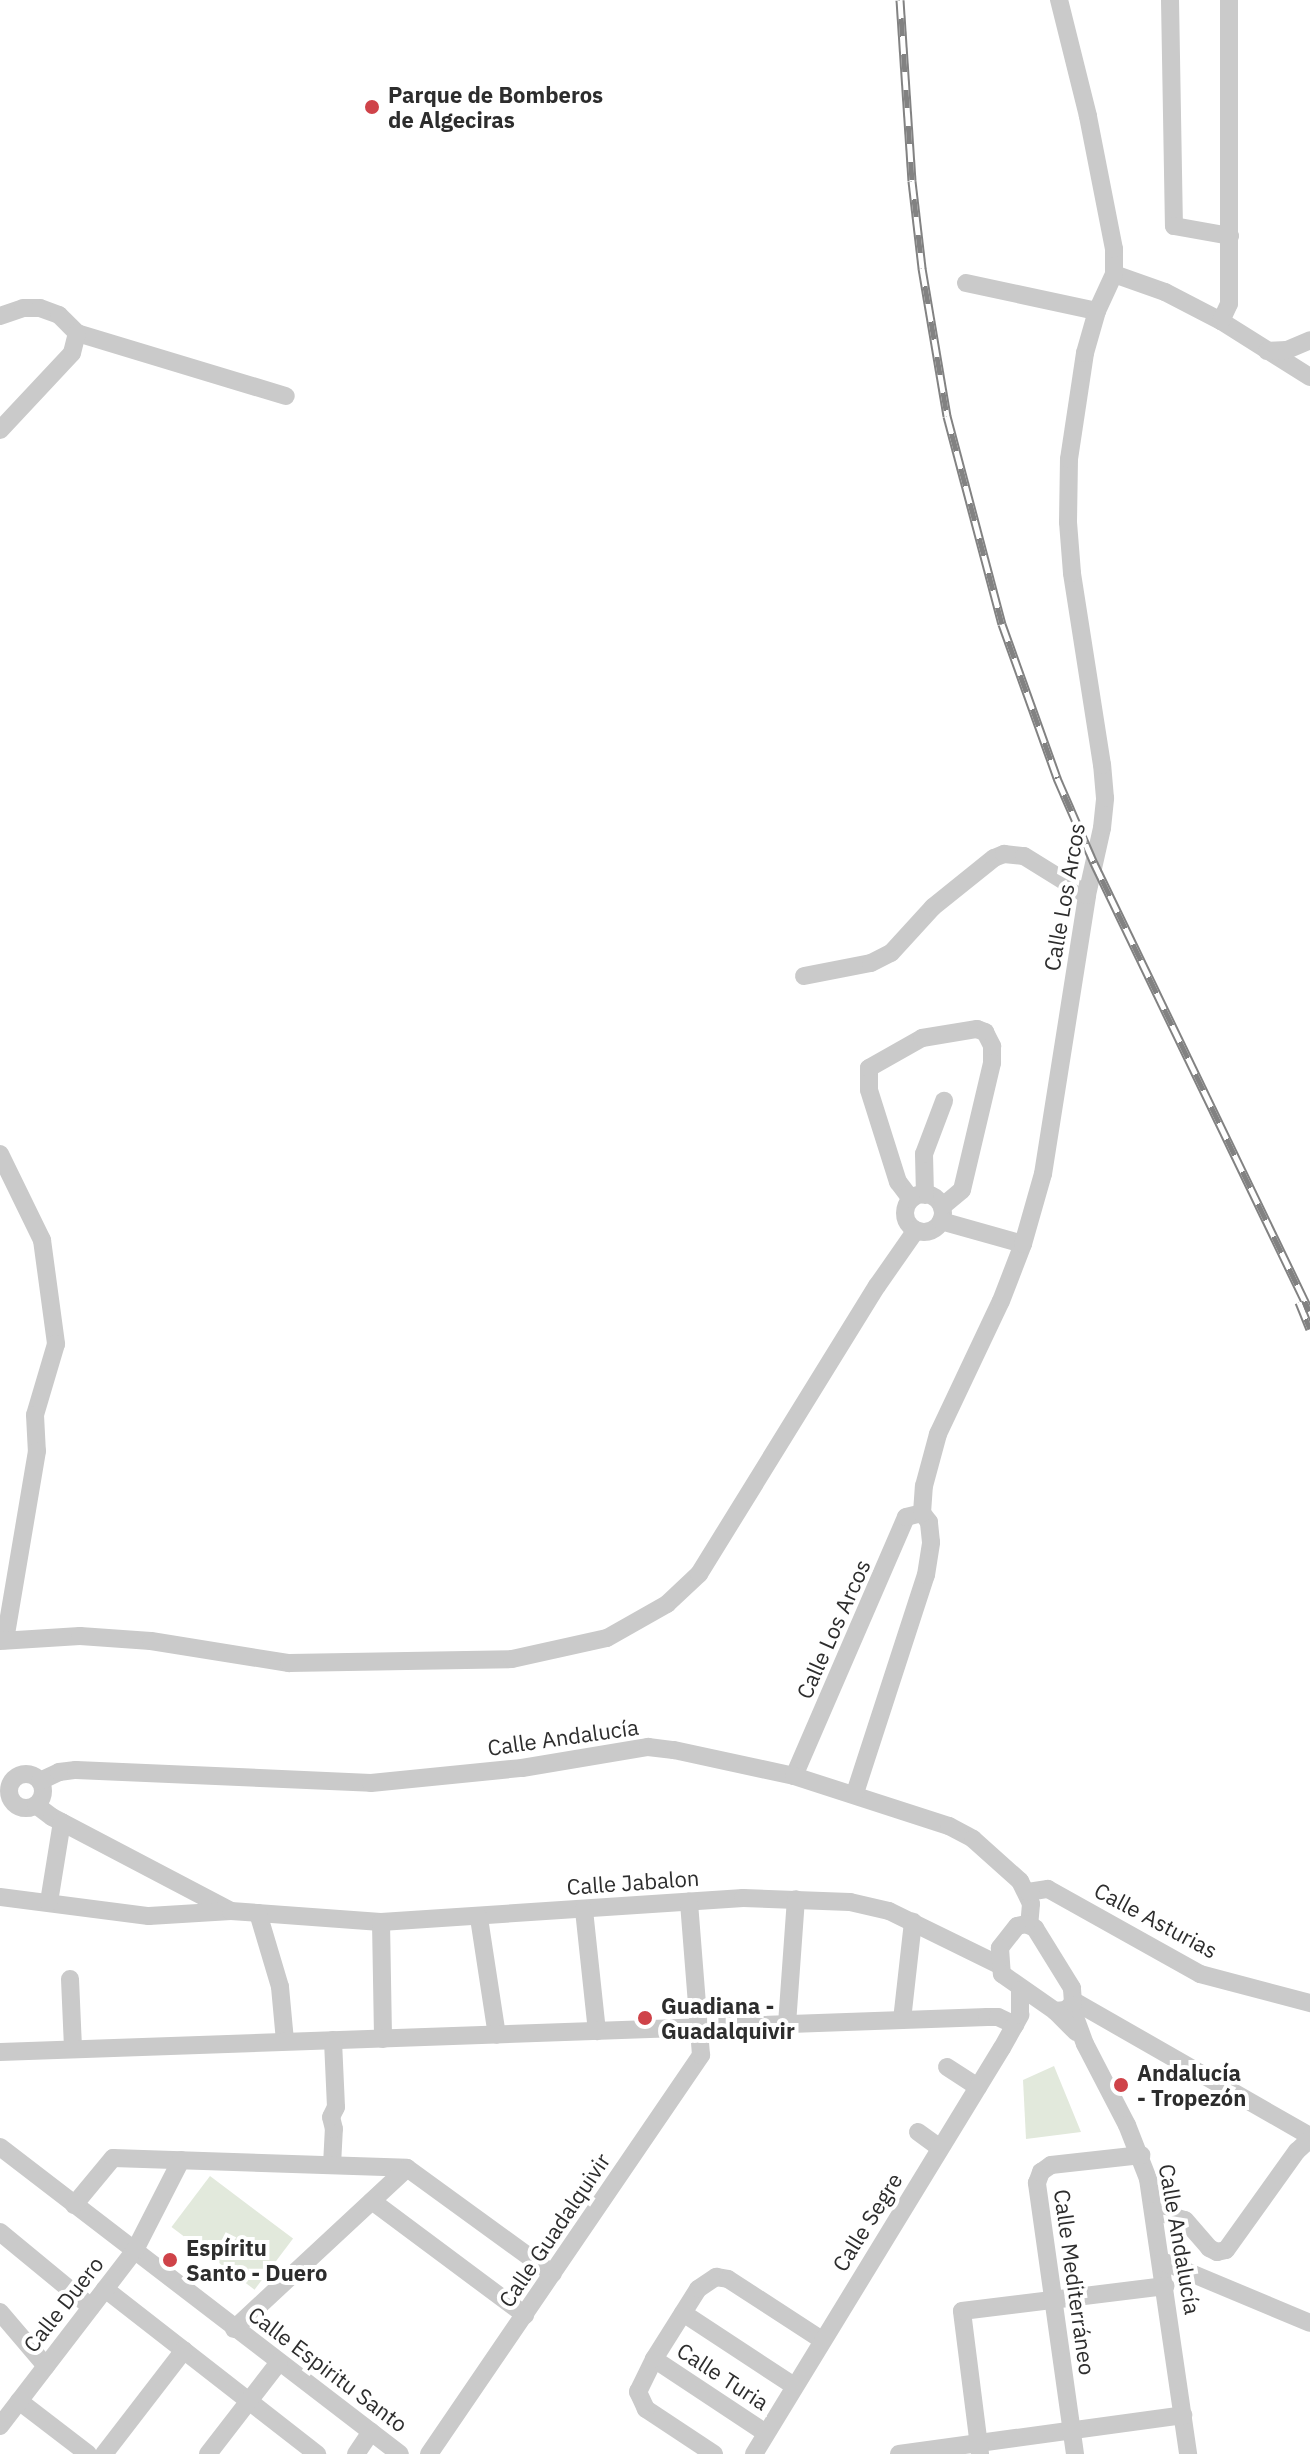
<!DOCTYPE html>
<html>
<head>
<meta charset="utf-8">
<style>
	body { margin:0 }
	#map { position:relative; width:1310px; height:2454px; overflow:hidden; background:#fff; font-family:"IBM Plex Sans",sans-serif }
	div>[style] { position:absolute }
	[style*='--x'] { left:calc(var(--x)*1px); top:calc(var(--y)*1px); width:calc(var(--w)*1px); rotate:calc(var(--a)*1deg) }
	.green>* { inset:0; background:#e2e9dc; transform-origin:0 0 }
	.street>* { height:18px; margin:-9px; padding:0 9px; transform-origin:9px; border-radius:9px; background:#cacaca }
	.street>.ring { margin:-9px; padding:0; box-sizing:content-box; background:none; border:18px solid #cacaca; border-radius:50% }
	.rail>* { height:9px; margin-top:-4.5px; transform-origin:0; background:repeating-linear-gradient(90deg,#fff 0 18px,#828282 0 36px); box-sizing:border-box; border-block:2px solid #828282 }
	.dots>* { width:22px; height:22px; translate:-50% -50%; box-sizing:border-box; border:4px solid #fff; border-radius:50% }
	span { translate:-50% -50%; white-space:nowrap; text-align:center; line-height:1.15; -webkit-text-stroke:8px #fff; paint-order:stroke }
	.poi-label { font-size:22px; color:#2d2d2d; font-weight:700 }
	.left { translate:0 -50%; text-align:left }
	.street-label { font-size:22px; color:#2d2d2d }
</style>
</head>
<body>
<div id="map">
	<div class="green">
		<div style="clip-path:polygon(1054px 2066px,1081px 2132px,1026px 2139px,1023px 2080px)"></div>
		<div style="left:210px;top:2176px;width:104px;height:64px;rotate:37deg"></div>
	</div>
	<div class="street">
		<div style="--x:1170;--y:0;--w:226;--a:89"></div>
		<div style="--x:1174;--y:226;--w:57;--a:10.1"></div>
		<div style="--x:1114;--y:274;--w:54;--a:19.4"></div>
		<div style="--x:1165;--y:292;--w:63;--a:27.4"></div>
		<div style="--x:1221;--y:321;--w:105;--a:32.2"></div>
		<div style="--x:966;--y:283;--w:134;--a:12.1"></div>
		<div style="--x:0;--y:316;--w:24;--a:-19"></div>
		<div style="--x:23;--y:308;--w:17;--a:0"></div>
		<div style="--x:40;--y:308;--w:20;--a:20"></div>
		<div style="--x:59;--y:315;--w:25;--a:45"></div>
		<div style="--x:77;--y:333;--w:218;--a:16.8"></div>
		<div style="--x:1221;--y:321;--w:19;--a:-65"></div>
		<div style="--x:1229;--y:304;--w:304;--a:-90"></div>
		<div style="--x:1267;--y:351;--w:20;--a:-3"></div>
		<div style="--x:1287;--y:350;--w:25;--a:-23"></div>
		<div style="--x:0;--y:430;--w:105;--a:-46.9"></div>
		<div style="--x:72;--y:353;--w:21;--a:-76"></div>
		<div style="--x:804;--y:976;--w:68;--a:-11"></div>
		<div style="--x:871;--y:963;--w:22;--a:-27"></div>
		<div style="--x:891;--y:953;--w:62;--a:-47.6"></div>
		<div style="--x:933;--y:907;--w:78;--a:-38.8"></div>
		<div style="--x:994;--y:858;--w:11;--a:-22"></div>
		<div style="--x:1004;--y:854;--w:20;--a:6"></div>
		<div style="--x:1024;--y:856;--w:74;--a:31.8"></div>
		<div style="--x:0;--y:1154;--w:96;--a:64"></div>
		<div style="--x:42;--y:1240;--w:105;--a:82.3"></div>
		<div style="--x:56;--y:1344;--w:74;--a:106.5"></div>
		<div style="--x:35;--y:1415;--w:36;--a:87"></div>
		<div style="--x:37;--y:1451;--w:192;--a:99.6"></div>
		<div class="ring" style="left:905px;top:1194px;width:20px;height:20px"></div>
		<div style="--x:925;--y:1195;--w:41;--a:-91.4"></div>
		<div style="--x:924;--y:1154;--w:57;--a:-69.3"></div>
		<div style="--x:911;--y:1199;--w:21;--a:-127"></div>
		<div style="--x:898;--y:1182;--w:96;--a:-107.5"></div>
		<div style="--x:869;--y:1090;--w:22;--a:-90"></div>
		<div style="--x:869;--y:1068;--w:61;--a:-29.5"></div>
		<div style="--x:922;--y:1038;--w:56;--a:-9.3"></div>
		<div style="--x:977;--y:1029;--w:9;--a:21"></div>
		<div style="--x:985;--y:1032;--w:16;--a:63"></div>
		<div style="--x:992;--y:1046;--w:17;--a:90"></div>
		<div style="--x:992;--y:1063;--w:130;--a:103.3"></div>
		<div style="--x:962;--y:1190;--w:26;--a:140"></div>
		<div style="--x:941;--y:1221;--w:85;--a:15.7"></div>
		<div style="--x:0;--y:1641;--w:80;--a:-3.6"></div>
		<div style="--x:80;--y:1636;--w:71;--a:4"></div>
		<div style="--x:151;--y:1641;--w:140;--a:9.1"></div>
		<div style="--x:289;--y:1663;--w:223;--a:-1"></div>
		<div style="--x:512;--y:1659;--w:97;--a:-12.5"></div>
		<div style="--x:607;--y:1638;--w:69;--a:-29.5"></div>
		<div style="--x:667;--y:1604;--w:44;--a:-43.2"></div>
		<div style="--x:699;--y:1574;--w:339;--a:-58.3"></div>
		<div style="--x:877;--y:1286;--w:68;--a:-55.1"></div>
		<div class="ring" style="left:9px;top:1774px;width:16px;height:16px"></div>
		<div style="--x:794;--y:1776;--w:282;--a:-66.6"></div>
		<div style="--x:906;--y:1517;--w:16;--a:-14"></div>
		<div style="--x:40;--y:1781;--w:21;--a:-25"></div>
		<div style="--x:59;--y:1772;--w:17;--a:-7"></div>
		<div style="--x:76;--y:1770;--w:295;--a:2.5"></div>
		<div style="--x:371;--y:1783;--w:152;--a:-5.7"></div>
		<div style="--x:522;--y:1768;--w:128;--a:-9.5"></div>
		<div style="--x:648;--y:1747;--w:26;--a:7"></div>
		<div style="--x:674;--y:1750;--w:123;--a:12.2"></div>
		<div style="--x:794;--y:1776;--w:163;--a:17.9"></div>
		<div style="--x:949;--y:1826;--w:27;--a:28"></div>
		<div style="--x:973;--y:1839;--w:63;--a:41.8"></div>
		<div style="--x:1020;--y:1881;--w:25;--a:64"></div>
		<div style="--x:1031;--y:1904;--w:21;--a:95"></div>
		<div style="--x:855;--y:1793;--w:229;--a:-72"></div>
		<div style="--x:926;--y:1575;--w:33;--a:-81"></div>
		<div style="--x:931;--y:1542;--w:20;--a:-96"></div>
		<div style="--x:929;--y:1522;--w:11;--a:-128"></div>
		<div style="--x:922;--y:1513;--w:27;--a:-86"></div>
		<div style="--x:924;--y:1486;--w:54;--a:-74.9"></div>
		<div style="--x:938;--y:1434;--w:147;--a:-64.7"></div>
		<div style="--x:1001;--y:1301;--w:61;--a:-68.9"></div>
		<div style="--x:1023;--y:1244;--w:73;--a:-74.1"></div>
		<div style="--x:1043;--y:1174;--w:282;--a:-81"></div>
		<div style="--x:1087;--y:895;--w:69;--a:-77.4"></div>
		<div style="--x:1102;--y:828;--w:30;--a:-84"></div>
		<div style="--x:1105;--y:798;--w:33;--a:-95"></div>
		<div style="--x:1102;--y:765;--w:194;--a:-98.9"></div>
		<div style="--x:1072;--y:573;--w:51;--a:-94.5"></div>
		<div style="--x:1068;--y:522;--w:63;--a:-89.1"></div>
		<div style="--x:1069;--y:459;--w:107;--a:-81.4"></div>
		<div style="--x:1085;--y:353;--w:44;--a:-74.1"></div>
		<div style="--x:1097;--y:311;--w:41;--a:-65.3"></div>
		<div style="--x:1114;--y:274;--w:25;--a:-90"></div>
		<div style="--x:1114;--y:249;--w:136;--a:-101.1"></div>
		<div style="--x:1088;--y:116;--w:120;--a:-104"></div>
		<div style="--x:36;--y:1805;--w:20;--a:37"></div>
		<div style="--x:52;--y:1817;--w:200;--a:27.7"></div>
		<div style="--x:1028;--y:1892;--w:20;--a:-9"></div>
		<div style="--x:1048;--y:1889;--w:174;--a:29.2"></div>
		<div style="--x:1200;--y:1974;--w:114;--a:14.8"></div>
		<div style="--x:0;--y:1897;--w:150;--a:7.3"></div>
		<div style="--x:149;--y:1916;--w:82;--a:-3.5"></div>
		<div style="--x:231;--y:1911;--w:150;--a:4.2"></div>
		<div style="--x:381;--y:1922;--w:363;--a:-3.8"></div>
		<div style="--x:743;--y:1898;--w:107;--a:2.1"></div>
		<div style="--x:850;--y:1902;--w:40;--a:13"></div>
		<div style="--x:889;--y:1911;--w:123;--a:26.1"></div>
		<div style="--x:49;--y:1902;--w:81;--a:-80.8"></div>
		<div style="--x:584;--y:1910;--w:122;--a:83.9"></div>
		<div style="--x:258;--y:1913;--w:77;--a:73.4"></div>
		<div style="--x:280;--y:1987;--w:54;--a:84.7"></div>
		<div style="--x:479;--y:1918;--w:118;--a:81.3"></div>
		<div style="--x:381;--y:1922;--w:117;--a:89"></div>
		<div style="--x:70;--y:1979;--w:70;--a:87.5"></div>
		<div style="--x:1074;--y:2001;--w:272;--a:29.8"></div>
		<div style="--x:1071;--y:2006;--w:40;--a:69.8"></div>
		<div style="--x:1085;--y:2044;--w:91;--a:62.6"></div>
		<div style="--x:1127;--y:2125;--w:58;--a:68.7"></div>
		<div style="--x:1148;--y:2179;--w:278;--a:81.7"></div>
		<div style="--x:1055;--y:2011;--w:11;--a:-5"></div>
		<div style="--x:1066;--y:2010;--w:10;--a:-45"></div>
		<div style="--x:1073;--y:2003;--w:15;--a:-94"></div>
		<div style="--x:1072;--y:1988;--w:70;--a:-121.7"></div>
		<div style="--x:1035;--y:1928;--w:10;--a:-156"></div>
		<div style="--x:1026;--y:1924;--w:9;--a:167"></div>
		<div style="--x:1017;--y:1926;--w:28;--a:128"></div>
		<div style="--x:1000;--y:1948;--w:26;--a:86"></div>
		<div style="--x:1002;--y:1974;--w:65;--a:34.9"></div>
		<div style="--x:1055;--y:2011;--w:30;--a:45"></div>
		<div style="--x:902;--y:2020;--w:99;--a:-83.6"></div>
		<div style="--x:787;--y:2024;--w:125;--a:-85.9"></div>
		<div style="--x:0;--y:2052;--w:988;--a:-2.03"></div>
		<div style="--x:987;--y:2017;--w:11;--a:0"></div>
		<div style="--x:998;--y:2017;--w:19;--a:25"></div>
		<div style="--x:947;--y:2067;--w:37;--a:33"></div>
		<div style="--x:918;--y:2132;--w:27;--a:36"></div>
		<div style="--x:0;--y:2147;--w:504;--a:37.51"></div>
		<div style="--x:332;--y:2165;--w:36;--a:-87"></div>
		<div style="--x:334;--y:2129;--w:12;--a:-104"></div>
		<div style="--x:331;--y:2117;--w:11;--a:-63"></div>
		<div style="--x:336;--y:2107;--w:67;--a:-92.6"></div>
		<div style="--x:372;--y:2201;--w:191;--a:36.7"></div>
		<div style="--x:74;--y:2205;--w:61;--a:-50.3"></div>
		<div style="--x:113;--y:2158;--w:294;--a:1.9"></div>
		<div style="--x:407;--y:2168;--w:180;--a:36"></div>
		<div style="--x:1155;--y:2211;--w:31;--a:17"></div>
		<div style="--x:1185;--y:2220;--w:37;--a:49"></div>
		<div style="--x:1209;--y:2248;--w:9;--a:27"></div>
		<div style="--x:1217;--y:2252;--w:9;--a:-13"></div>
		<div style="--x:1226;--y:2250;--w:122;--a:-54.4"></div>
		<div style="--x:1297;--y:2151;--w:18;--a:-43"></div>
		<div style="--x:0;--y:2232;--w:118;--a:39.5"></div>
		<div style="--x:1162;--y:2261;--w:160;--a:22.7"></div>
		<div style="--x:105;--y:2289;--w:269;--a:37.9"></div>
		<div style="--x:0;--y:2312;--w:71;--a:49.6"></div>
		<div style="--x:683;--y:2313;--w:133;--a:33.3"></div>
		<div style="--x:234;--y:2329;--w:236;--a:-42.9"></div>
		<div style="--x:654;--y:2359;--w:134;--a:33.5"></div>
		<div style="--x:19;--y:2401;--w:87;--a:37.5"></div>
		<div style="--x:0;--y:2426;--w:222;--a:-52.5"></div>
		<div style="--x:135;--y:2250;--w:101;--a:-62.9"></div>
		<div style="--x:104;--y:2454;--w:131;--a:-52.4"></div>
		<div style="--x:208;--y:2454;--w:116;--a:-52.3"></div>
		<div style="--x:356;--y:2454;--w:27;--a:-56"></div>
		<div style="--x:429;--y:2454;--w:483;--a:-55.7"></div>
		<div style="--x:701;--y:2055;--w:154;--a:-94.5"></div>
		<div style="--x:714;--y:2454;--w:82;--a:-146.5"></div>
		<div style="--x:646;--y:2409;--w:19;--a:-115"></div>
		<div style="--x:638;--y:2392;--w:37;--a:-64"></div>
		<div style="--x:654;--y:2359;--w:83;--a:-57.8"></div>
		<div style="--x:698;--y:2289;--w:22;--a:-34"></div>
		<div style="--x:716;--y:2277;--w:12;--a:9"></div>
		<div style="--x:728;--y:2279;--w:112;--a:33"></div>
		<div style="--x:754;--y:2454;--w:476;--a:-58.6"></div>
		<div style="--x:1002;--y:2048;--w:38;--a:-61"></div>
		<div style="--x:1020;--y:2015;--w:25;--a:-90"></div>
		<div style="--x:899;--y:2454;--w:287;--a:-7.8"></div>
		<div style="--x:980;--y:2454;--w:144;--a:-97.2"></div>
		<div style="--x:962;--y:2311;--w:205;--a:-7"></div>
		<div style="--x:1075;--y:2454;--w:274;--a:-98"></div>
		<div style="--x:1037;--y:2183;--w:12;--a:-70"></div>
		<div style="--x:1041;--y:2172;--w:12;--a:-35"></div>
		<div style="--x:1051;--y:2165;--w:91;--a:-6.3"></div>
	</div>
	<div class="rail">
		<div style="--x:900;--y:0;--w:181;--a:86.2"></div>
		<div style="--x:912;--y:181;--w:88;--a:83.4"></div>
		<div style="--x:922;--y:268;--w:150;--a:80.4"></div>
		<div style="--x:947;--y:416;--w:215;--a:75.2"></div>
		<div style="--x:1002;--y:624;--w:164;--a:70.3"></div>
		<div style="--x:1057;--y:778;--w:93;--a:66.5"></div>
		<div style="--x:1094;--y:863;--w:497;--a:64.3"></div>
		<div style="--x:1299;--y:1302;--w:29;--a:68"></div>
	</div>
	<div class="dots">
		<div style="left:372px;top:107px;background:#cf4349"></div>
		<div style="left:645px;top:2018px;background:#cf4349"></div>
		<div style="left:1121px;top:2085px;background:#cf4349"></div>
		<div style="left:170px;top:2260px;background:#cf4349"></div>
	</div>
	<div class="poi-label">
		<span class="left" style="left:388px;top:107px">Parque de Bomberos<br>de Algeciras</span>
		<span class="left" style="left:661px;top:2018px">Guadiana -<br>Guadalquivir</span>
		<span class="left" style="left:1137px;top:2085px">Andalucía<br>- Tropezón</span>
		<span class="left" style="left:186px;top:2260px">Espíritu<br>Santo - Duero</span>
	</div>
	<div class="street-label">
		<span style="left:1064px;top:897px;rotate:-80deg">Calle Los Arcos</span>
		<span style="left:833px;top:1629px;rotate:-66deg">Calle Los Arcos</span>
		<span style="left:563px;top:1737px;rotate:-8deg">Calle Andalucía</span>
		<span style="left:633px;top:1882px;rotate:-4deg">Calle Jabalon</span>
		<span style="left:1156px;top:1920px;rotate:28deg">Calle Asturias</span>
		<span style="left:867px;top:2222px;rotate:-58deg">Calle Segre</span>
		<span style="left:554px;top:2230px;rotate:-56deg">Calle Guadalquivir</span>
		<span style="left:1180px;top:2239px;rotate:80deg">Calle Andalucía</span>
		<span style="left:1075px;top:2282px;rotate:82deg">Calle Mediterráneo</span>
		<span style="left:63px;top:2304px;rotate:-52deg">Calle Duero</span>
		<span style="left:328px;top:2369px;rotate:37deg">Calle Espiritu Santo</span>
		<span style="left:723px;top:2376px;rotate:33deg">Calle Turia</span>
	</div>
</div>
</body>
</html>
